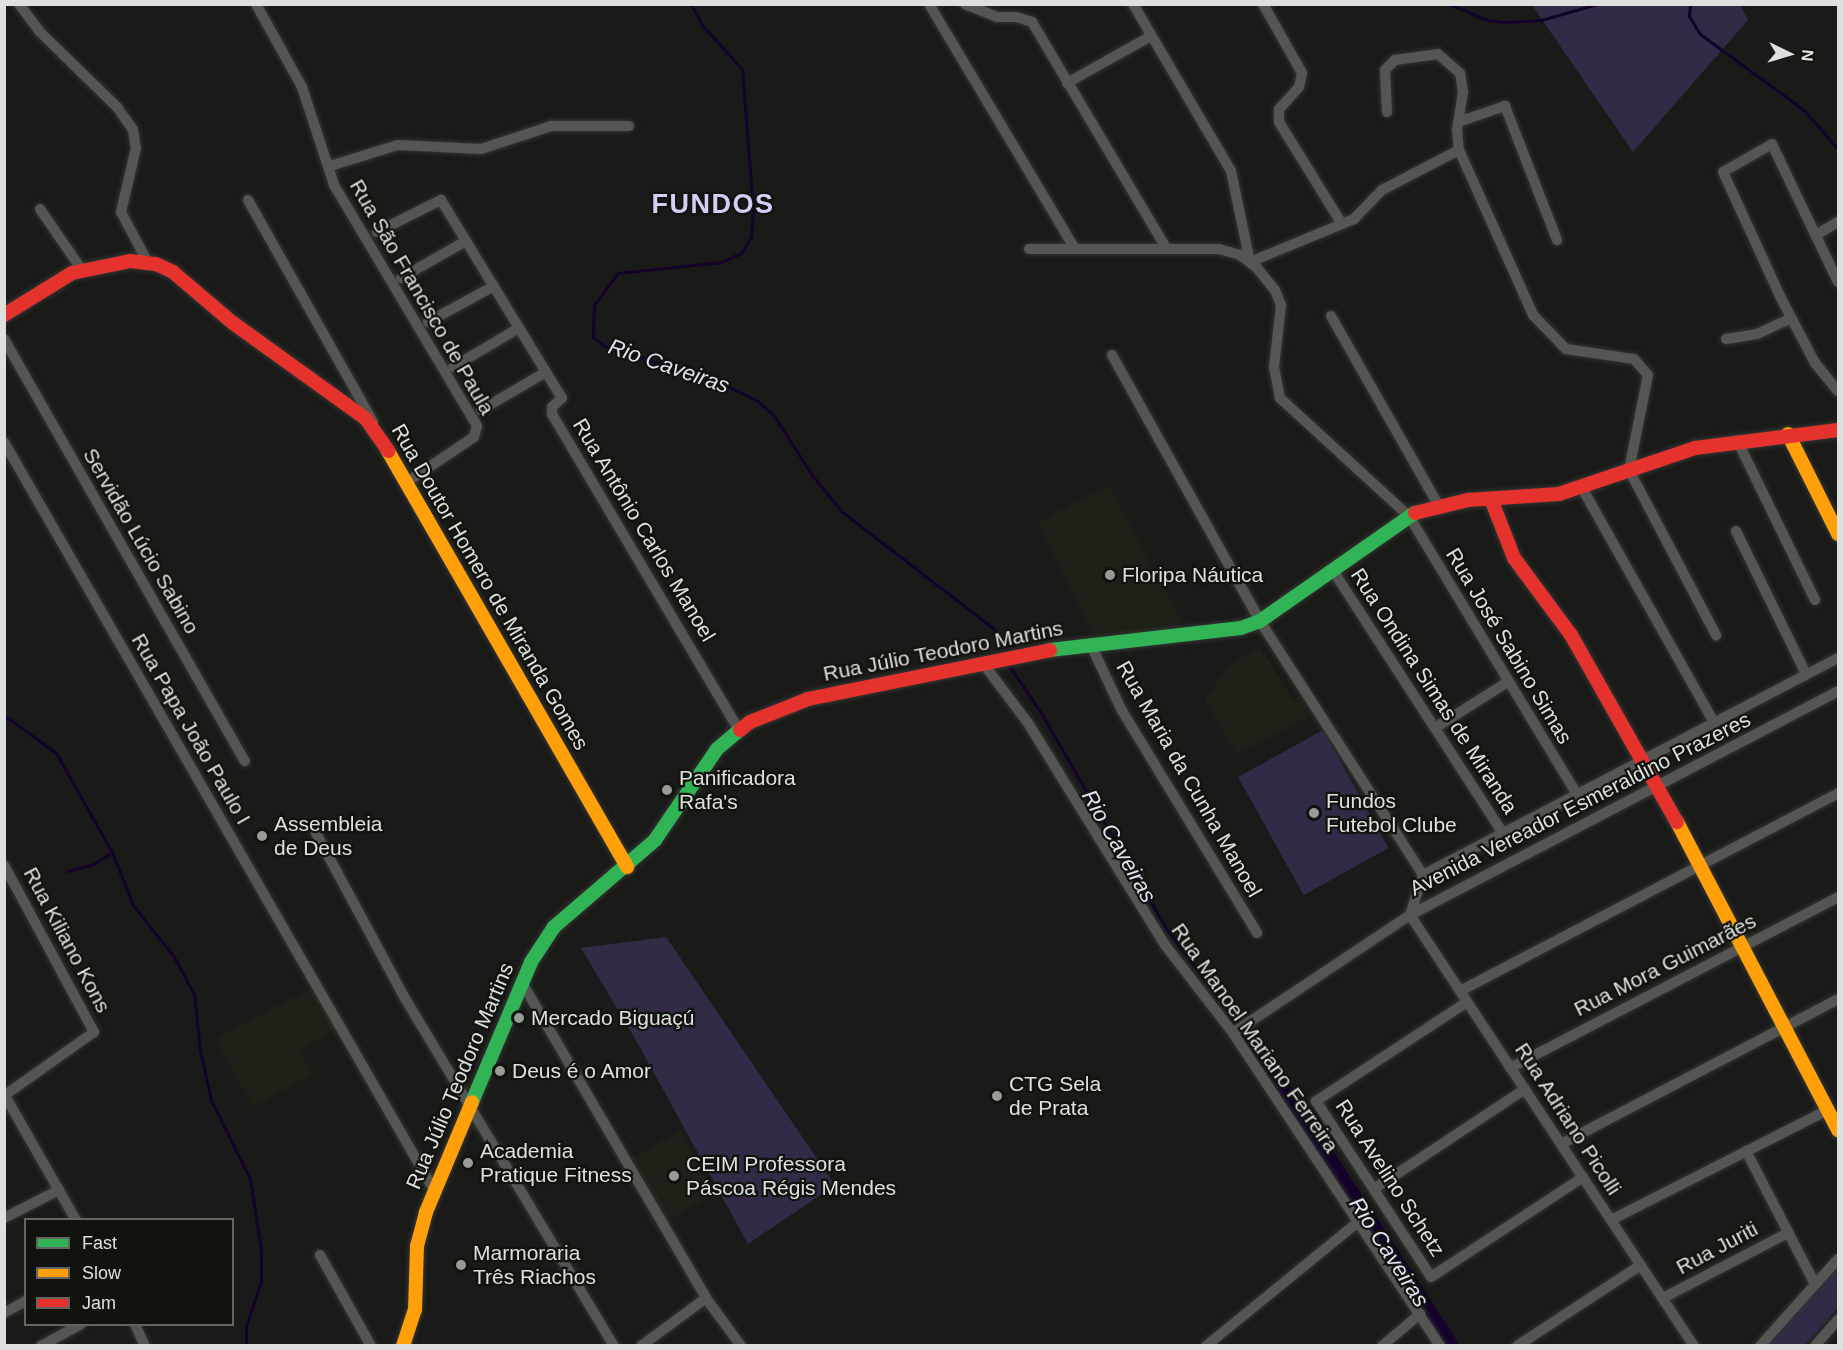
<!DOCTYPE html>
<html>
<head>
<meta charset="utf-8">
<style>
	body { margin:0 }
	#map { position:relative; width:1843px; height:1350px; overflow:hidden; background:#1a1b18; font-family:Arial,sans-serif }
	div>[style] { position:absolute }
	[style*='--x'] { left:calc(var(--x)*1px); top:calc(var(--y)*1px); width:calc(var(--w)*1px); rotate:calc(var(--a)*1deg) }
	.built>* { inset:0; background:#1d2118; transform-origin:0 0 }
	.green>* { inset:0; background:#332a47; transform-origin:0 0 }
	.stream>* { height:3px; margin:-1.5px; padding:0 1.5px; transform-origin:1.5px; border-radius:1.5px; background:#14022b }
	.river>* { height:18px; margin:-9px; padding:0 9px; transform-origin:9px; border-radius:9px; background:#14022b }
	.roads { filter:drop-shadow(0 0 2px #333533) drop-shadow(0 0 2px #333533) }
	.street>* { height:10px; margin:-5px; padding:0 5px; transform-origin:5px; border-radius:5px; background:#555654 }
	.fast>* { height:14px; margin:-7px; padding:0 7px; transform-origin:7px; border-radius:7px; background:#30b455 }
	.slow>* { height:14px; margin:-7px; padding:0 7px; transform-origin:7px; border-radius:7px; background:#ff9f0a }
	.jam>* { height:14px; margin:-7px; padding:0 7px; transform-origin:7px; border-radius:7px; background:#e5322d }
	.dots>* { width:16px; height:16px; translate:-50% -50%; box-sizing:border-box; border:3px solid #11130f; border-radius:50% }
	span { translate:-50% -50%; white-space:nowrap; text-align:center; line-height:1.15; -webkit-text-stroke:4.5px #11130f; paint-order:stroke }
	.street-label { font-size:21px; color:#dee0dd }
	.poi-label { font-size:21px; color:#dee0dd }
	.left { translate:0 -50%; text-align:left }
	.water-label { font-size:22px; color:#e5e0f2; font-style:italic }
	.district-label { font-size:27px; color:#d8ccf7; font-weight:700; letter-spacing:1.5px }
	.frame { position:absolute; inset:0; border:6px solid #dee0dd; pointer-events:none }
	.legend { position:absolute; left:24px; top:1218px; width:210px; height:108px; box-sizing:border-box; background:#11130f; border:2px solid #636561; margin:0; padding:8px 10px; list-style:none; font-size:18px; color:#dee0dd }
	.legend li { display:flex; align-items:center; gap:12px; height:30px }
	.legend b { width:30px; border:2px solid #636561 }
	.north { position:absolute; left:1759px; top:24px; width:60px; height:60px; -webkit-text-stroke:4px #11130f; paint-order:stroke; rotate:95deg; font-size:16px; font-weight:700; line-height:24px; text-align:center; color:#dee0dd }
	.north::after { content:''; display:block; margin:auto; width:21px; height:27px; background:#dee0dd; clip-path:polygon(50% 0,100% 100%,50% 72%,0 100%) }
</style>
</head>
<body>
<div id="map">
	<div class="built">
		<div style="clip-path:polygon(1108px 485px,1185px 628px,1095px 636px,1038px 522px)"></div>
		<div style="clip-path:polygon(1260px 647px,1293px 699px,1299px 696px,1310px 716px,1236px 754px,1205px 699px,1231px 664px)"></div>
		<div style="clip-path:polygon(311px 988px,335px 1030px,299px 1050px,312px 1074px,253px 1107px,216px 1039px)"></div>
		<div style="left:680px;top:1131px;width:72px;height:54px;rotate:61deg"></div>
	</div>
	<div class="green">
		<div style="clip-path:polygon(1532px 5px,1740px 5px,1748px 20px,1633px 152px)"></div>
		<div style="left:1323px;top:730px;width:135px;height:97px;rotate:61deg"></div>
		<div style="clip-path:polygon(666px 937px,835px 1185px,748px 1244px,637px 1042px,581px 948px)"></div>
		<div style="clip-path:polygon(1838px 1267px,1838px 1308px,1805px 1345px,1766px 1346px)"></div>
	</div>
	<div class="stream">
		<div style="--x:691;--y:4;--w:24;--a:62"></div>
		<div style="--x:702;--y:25;--w:59;--a:47.7"></div>
		<div style="--x:742;--y:69;--w:139;--a:85.5"></div>
		<div style="--x:753;--y:208;--w:29;--a:94"></div>
		<div style="--x:751;--y:237;--w:19;--a:122"></div>
		<div style="--x:741;--y:253;--w:21;--a:155"></div>
		<div style="--x:722;--y:262;--w:105;--a:174"></div>
		<div style="--x:618;--y:273;--w:40;--a:127"></div>
		<div style="--x:594;--y:305;--w:32;--a:92"></div>
		<div style="--x:593;--y:337;--w:16;--a:38"></div>
		<div style="--x:606;--y:347;--w:112;--a:16.7"></div>
		<div style="--x:713;--y:379;--w:50;--a:26.1"></div>
		<div style="--x:758;--y:401;--w:23;--a:43"></div>
		<div style="--x:775;--y:417;--w:69;--a:57.5"></div>
		<div style="--x:812;--y:475;--w:46;--a:51.1"></div>
		<div style="--x:841;--y:511;--w:193;--a:37.6"></div>
		<div style="--x:994;--y:629;--w:13;--a:58"></div>
		<div style="--x:1449;--y:4;--w:41;--a:22.8"></div>
		<div style="--x:1487;--y:20;--w:17;--a:7"></div>
		<div style="--x:1504;--y:22;--w:37;--a:-3"></div>
		<div style="--x:1541;--y:20;--w:58;--a:-15.9"></div>
		<div style="--x:1690;--y:4;--w:12;--a:95"></div>
		<div style="--x:1689;--y:16;--w:21;--a:59"></div>
		<div style="--x:1700;--y:34;--w:129;--a:36.2"></div>
		<div style="--x:1804;--y:110;--w:52;--a:48.9"></div>
		<div style="--x:1010;--y:667;--w:55;--a:56"></div>
		<div style="--x:1041;--y:713;--w:251;--a:59.9"></div>
		<div style="--x:1167;--y:930;--w:113;--a:52.5"></div>
		<div style="--x:4;--y:715;--w:64;--a:36.2"></div>
		<div style="--x:56;--y:753;--w:114;--a:60.5"></div>
		<div style="--x:112;--y:852;--w:57;--a:68.4"></div>
		<div style="--x:133;--y:905;--w:66;--a:51.7"></div>
		<div style="--x:174;--y:957;--w:42;--a:61.6"></div>
		<div style="--x:194;--y:994;--w:56;--a:83.9"></div>
		<div style="--x:200;--y:1050;--w:51;--a:77.6"></div>
		<div style="--x:211;--y:1100;--w:88;--a:63.7"></div>
		<div style="--x:250;--y:1179;--w:71;--a:81.1"></div>
		<div style="--x:261;--y:1249;--w:32;--a:90"></div>
		<div style="--x:261;--y:1281;--w:47;--a:108.4"></div>
		<div style="--x:246;--y:1326;--w:20;--a:90"></div>
		<div style="--x:68;--y:871;--w:27;--a:-15"></div>
		<div style="--x:94;--y:864;--w:22;--a:-34"></div>
	</div>
	<div class="river">
		<div style="--x:1249;--y:1039;--w:367;--a:56.8"></div>
	</div>
	<div class="roads">
		<div class="street">
			<div style="--x:19;--y:4;--w:34;--a:53"></div>
			<div style="--x:39;--y:31;--w:109;--a:44.3"></div>
			<div style="--x:117;--y:107;--w:28;--a:55"></div>
			<div style="--x:133;--y:130;--w:18;--a:81"></div>
			<div style="--x:136;--y:148;--w:66;--a:103.2"></div>
			<div style="--x:121;--y:212;--w:55;--a:62"></div>
			<div style="--x:256;--y:4;--w:95;--a:61"></div>
			<div style="--x:302;--y:87;--w:103;--a:71.9"></div>
			<div style="--x:334;--y:185;--w:280;--a:59.3"></div>
			<div style="--x:477;--y:426;--w:11;--a:105"></div>
			<div style="--x:474;--y:437;--w:81;--a:146.1"></div>
			<div style="--x:929;--y:4;--w:285;--a:59.2"></div>
			<div style="--x:965;--y:4;--w:35;--a:22"></div>
			<div style="--x:997;--y:17;--w:19;--a:0"></div>
			<div style="--x:1016;--y:17;--w:17;--a:17"></div>
			<div style="--x:1032;--y:22;--w:264;--a:59.3"></div>
			<div style="--x:1133;--y:4;--w:194;--a:59.6"></div>
			<div style="--x:1231;--y:171;--w:93;--a:78.2"></div>
			<div style="--x:1250;--y:262;--w:113;--a:-22.5"></div>
			<div style="--x:1354;--y:219;--w:40;--a:-46"></div>
			<div style="--x:1382;--y:190;--w:87;--a:-27.5"></div>
			<div style="--x:1263;--y:4;--w:79;--a:60.5"></div>
			<div style="--x:1302;--y:73;--w:14;--a:102"></div>
			<div style="--x:1299;--y:87;--w:30;--a:132"></div>
			<div style="--x:1279;--y:109;--w:13;--a:90"></div>
			<div style="--x:1279;--y:122;--w:120;--a:58.3"></div>
			<div style="--x:1067;--y:83;--w:96;--a:-29.2"></div>
			<div style="--x:1387;--y:112;--w:42;--a:-92.7"></div>
			<div style="--x:1385;--y:70;--w:14;--a:-45"></div>
			<div style="--x:1395;--y:60;--w:43;--a:-7.9"></div>
			<div style="--x:1438;--y:54;--w:29;--a:41"></div>
			<div style="--x:1460;--y:73;--w:19;--a:81"></div>
			<div style="--x:1463;--y:92;--w:37;--a:99"></div>
			<div style="--x:1457;--y:129;--w:21;--a:85"></div>
			<div style="--x:1459;--y:150;--w:181;--a:65.8"></div>
			<div style="--x:1533;--y:315;--w:47;--a:45.9"></div>
			<div style="--x:1566;--y:349;--w:69;--a:8.4"></div>
			<div style="--x:1634;--y:359;--w:21;--a:49"></div>
			<div style="--x:1648;--y:375;--w:97;--a:101.3"></div>
			<div style="--x:1629;--y:470;--w:187;--a:62.2"></div>
			<div style="--x:1458;--y:122;--w:50;--a:-18.8"></div>
			<div style="--x:1505;--y:106;--w:144;--a:68.8"></div>
			<div style="--x:330;--y:166;--w:71;--a:-17.2"></div>
			<div style="--x:398;--y:145;--w:83;--a:2.8"></div>
			<div style="--x:481;--y:149;--w:74;--a:-18.2"></div>
			<div style="--x:551;--y:126;--w:78;--a:0"></div>
			<div style="--x:248;--y:200;--w:255;--a:60.6"></div>
			<div style="--x:40;--y:209;--w:74;--a:55.5"></div>
			<div style="--x:377;--y:232;--w:72;--a:-26.6"></div>
			<div style="--x:441;--y:200;--w:232;--a:58.6"></div>
			<div style="--x:562;--y:398;--w:13;--a:138"></div>
			<div style="--x:552;--y:407;--w:7;--a:90"></div>
			<div style="--x:552;--y:414;--w:366;--a:59.4"></div>
			<div style="--x:1816;--y:235;--w:26;--a:-31"></div>
			<div style="--x:1029;--y:249;--w:190;--a:0"></div>
			<div style="--x:1219;--y:249;--w:22;--a:16"></div>
			<div style="--x:1240;--y:255;--w:21;--a:37"></div>
			<div style="--x:1257;--y:268;--w:28;--a:51"></div>
			<div style="--x:1275;--y:290;--w:16;--a:68"></div>
			<div style="--x:1281;--y:305;--w:62;--a:96.4"></div>
			<div style="--x:1274;--y:367;--w:32;--a:79"></div>
			<div style="--x:1280;--y:398;--w:175;--a:42.5"></div>
			<div style="--x:1409;--y:516;--w:326;--a:58.9"></div>
			<div style="--x:401;--y:278;--w:75;--a:-29.6"></div>
			<div style="--x:1838;--y:282;--w:153;--a:-115.6"></div>
			<div style="--x:1772;--y:144;--w:56;--a:150.3"></div>
			<div style="--x:1723;--y:172;--w:141;--a:65.3"></div>
			<div style="--x:1782;--y:300;--w:71;--a:62.4"></div>
			<div style="--x:1815;--y:363;--w:36;--a:51"></div>
			<div style="--x:1331;--y:316;--w:216;--a:60.4"></div>
			<div style="--x:428;--y:322;--w:75;--a:-28.6"></div>
			<div style="--x:4;--y:339;--w:486;--a:60.3"></div>
			<div style="--x:1726;--y:339;--w:31;--a:-9"></div>
			<div style="--x:1757;--y:334;--w:38;--a:-25"></div>
			<div style="--x:1112;--y:355;--w:304;--a:60.9"></div>
			<div style="--x:1260;--y:621;--w:302;--a:57.3"></div>
			<div style="--x:453;--y:367;--w:77;--a:-30.6"></div>
			<div style="--x:481;--y:410;--w:75;--a:-30.3"></div>
			<div style="--x:1737;--y:440;--w:178;--a:64"></div>
			<div style="--x:4;--y:442;--w:863;--a:60.11"></div>
			<div style="--x:1582;--y:488;--w:269;--a:60.6"></div>
			<div style="--x:1736;--y:531;--w:159;--a:63.9"></div>
			<div style="--x:1332;--y:569;--w:315;--a:57.1"></div>
			<div style="--x:1090;--y:643;--w:73;--a:64.8"></div>
			<div style="--x:1121;--y:709;--w:262;--a:58.7"></div>
			<div style="--x:982;--y:662;--w:76;--a:53"></div>
			<div style="--x:1028;--y:723;--w:261;--a:58.3"></div>
			<div style="--x:1165;--y:945;--w:111;--a:52.3"></div>
			<div style="--x:1233;--y:1033;--w:375;--a:56.5"></div>
			<div style="--x:1435;--y:728;--w:84;--a:-32.4"></div>
			<div style="--x:316;--y:833;--w:190;--a:61.7"></div>
			<div style="--x:406;--y:1000;--w:404;--a:59"></div>
			<div style="--x:4;--y:865;--w:190;--a:61.7"></div>
			<div style="--x:94;--y:1032;--w:109;--a:144.7"></div>
			<div style="--x:1410;--y:915;--w:516;--a:56.62"></div>
			<div style="--x:1410;--y:915;--w:42;--a:-72"></div>
			<div style="--x:1423;--y:875;--w:468;--a:-27.6"></div>
			<div style="--x:521;--y:981;--w:367;--a:59.7"></div>
			<div style="--x:706;--y:1298;--w:59;--a:53.9"></div>
			<div style="--x:1460;--y:991;--w:427;--a:-27.6"></div>
			<div style="--x:1467;--y:1002;--w:181;--a:146.7"></div>
			<div style="--x:1316;--y:1101;--w:210;--a:56.8"></div>
			<div style="--x:1431;--y:1277;--w:182;--a:-33.3"></div>
			<div style="--x:1233;--y:1033;--w:213;--a:-33.7"></div>
			<div style="--x:1410;--y:915;--w:483;--a:-27.6"></div>
			<div style="--x:1510;--y:1068;--w:370;--a:-27.5"></div>
			<div style="--x:4;--y:1094;--w:145;--a:60.3"></div>
			<div style="--x:1561;--y:1144;--w:313;--a:-27.6"></div>
			<div style="--x:1746;--y:1151;--w:150;--a:62.6"></div>
			<div style="--x:1374;--y:1189;--w:181;--a:-33.5"></div>
			<div style="--x:4;--y:1218;--w:62;--a:-27"></div>
			<div style="--x:1611;--y:1220;--w:243;--a:-26.9"></div>
			<div style="--x:320;--y:1255;--w:104;--a:60.7"></div>
			<div style="--x:1663;--y:1298;--w:141;--a:-27.5"></div>
			<div style="--x:4;--y:1313;--w:25;--a:-29"></div>
			<div style="--x:135;--y:1324;--w:24;--a:66"></div>
			<div style="--x:41;--y:1346;--w:46;--a:-28.8"></div>
			<div style="--x:641;--y:1346;--w:81;--a:-36.4"></div>
			<div style="--x:1206;--y:1346;--w:196;--a:-39.2"></div>
			<div style="--x:1382;--y:1346;--w:50;--a:-40.1"></div>
			<div style="--x:1517;--y:1346;--w:148;--a:-33.2"></div>
			<div style="--x:1760;--y:1346;--w:117;--a:-48.1"></div>
			<div style="--x:1815;--y:1346;--w:35;--a:-49"></div>
		</div>
		<div class="fast">
			<div style="--x:1050;--y:650;--w:192;--a:-6.6"></div>
			<div style="--x:1241;--y:628;--w:20;--a:-20"></div>
			<div style="--x:1260;--y:621;--w:189;--a:-34.9"></div>
			<div style="--x:472;--y:1102;--w:152;--a:-67.1"></div>
			<div style="--x:531;--y:962;--w:42;--a:-56.7"></div>
			<div style="--x:554;--y:927;--w:133;--a:-40.7"></div>
			<div style="--x:655;--y:840;--w:110;--a:-55.7"></div>
			<div style="--x:717;--y:749;--w:30;--a:-40"></div>
		</div>
		<div class="slow">
			<div style="--x:1788;--y:434;--w:112;--a:63.4"></div>
			<div style="--x:388;--y:451;--w:480;--a:60.1"></div>
			<div style="--x:1677;--y:822;--w:348;--a:62.4"></div>
			<div style="--x:403;--y:1346;--w:38;--a:-72"></div>
			<div style="--x:415;--y:1310;--w:64;--a:-88.2"></div>
			<div style="--x:417;--y:1246;--w:35;--a:-75"></div>
			<div style="--x:426;--y:1212;--w:119;--a:-67.3"></div>
		</div>
		<div class="jam">
			<div style="--x:4;--y:315;--w:80;--a:-31.7"></div>
			<div style="--x:72;--y:273;--w:59;--a:-11.7"></div>
			<div style="--x:130;--y:261;--w:26;--a:7"></div>
			<div style="--x:156;--y:264;--w:19;--a:25"></div>
			<div style="--x:173;--y:272;--w:79;--a:40.4"></div>
			<div style="--x:233;--y:323;--w:164;--a:35.8"></div>
			<div style="--x:366;--y:419;--w:39;--a:55"></div>
			<div style="--x:1491;--y:499;--w:63;--a:68.7"></div>
			<div style="--x:1514;--y:558;--w:96;--a:53.5"></div>
			<div style="--x:1571;--y:635;--w:215;--a:60.5"></div>
			<div style="--x:1415;--y:513;--w:55;--a:-13.8"></div>
			<div style="--x:1468;--y:500;--w:91;--a:-3.8"></div>
			<div style="--x:1559;--y:494;--w:144;--a:-18.7"></div>
			<div style="--x:1695;--y:448;--w:144;--a:-7.2"></div>
			<div style="--x:740;--y:730;--w:13;--a:-39"></div>
			<div style="--x:750;--y:722;--w:62;--a:-21.6"></div>
			<div style="--x:808;--y:699;--w:247;--a:-11.4"></div>
		</div>
	</div>
	<div class="dots">
		<div style="left:1110px;top:575px;background:#999b98"></div>
		<div style="left:667px;top:790px;background:#999b98"></div>
		<div style="left:1314px;top:813px;background:#999b98"></div>
		<div style="left:262px;top:836px;background:#999b98"></div>
		<div style="left:519px;top:1018px;background:#999b98"></div>
		<div style="left:500px;top:1071px;background:#999b98"></div>
		<div style="left:997px;top:1096px;background:#999b98"></div>
		<div style="left:468px;top:1163px;background:#999b98"></div>
		<div style="left:674px;top:1176px;background:#999b98"></div>
		<div style="left:461px;top:1265px;background:#999b98"></div>
	</div>
	<div class="street-label">
		<span style="left:422px;top:297px;rotate:60deg">Rua São Francisco de Paula</span>
		<span style="left:644px;top:530px;rotate:59deg">Rua Antônio Carlos Manoel</span>
		<span style="left:141px;top:541px;rotate:60deg">Servidão Lúcio Sabino</span>
		<span style="left:490px;top:587px;rotate:60deg">Rua Doutor Homero de Miranda Gomes</span>
		<span style="left:1509px;top:646px;rotate:59deg">Rua José Sabino Simas</span>
		<span style="left:943px;top:651px;rotate:-11deg">Rua Júlio Teodoro Martins</span>
		<span style="left:1434px;top:691px;rotate:57deg">Rua Ondina Simas de Miranda</span>
		<span style="left:191px;top:729px;rotate:60deg">Rua Papa João Paulo I</span>
		<span style="left:1189px;top:779px;rotate:60deg">Rua Maria da Cunha Manoel</span>
		<span style="left:1580px;top:804px;rotate:-27deg">Avenida Vereador Esmeraldino Prazeres</span>
		<span style="left:67px;top:940px;rotate:62deg">Rua Kiliano Kons</span>
		<span style="left:1665px;top:965px;rotate:-27deg">Rua Mora Guimarães</span>
		<span style="left:1255px;top:1038px;rotate:55deg">Rua Manoel Mariano Ferreira</span>
		<span style="left:460px;top:1076px;rotate:-67deg">Rua Júlio Teodoro Martins</span>
		<span style="left:1568px;top:1119px;rotate:57deg">Rua Adriano Picolli</span>
		<span style="left:1390px;top:1178px;rotate:57deg">Rua Avelino Schetz</span>
		<span style="left:1717px;top:1248px;rotate:-28deg">Rua Juriti</span>
	</div>
	<div class="poi-label">
		<span class="left" style="left:1122px;top:575px">Floripa Náutica</span>
		<span class="left" style="left:679px;top:790px">Panificadora<br>Rafa's</span>
		<span class="left" style="left:1326px;top:813px">Fundos<br>Futebol Clube</span>
		<span class="left" style="left:274px;top:836px">Assembleia<br>de Deus</span>
		<span class="left" style="left:531px;top:1018px">Mercado Biguaçú</span>
		<span class="left" style="left:512px;top:1071px">Deus é o Amor</span>
		<span class="left" style="left:1009px;top:1096px">CTG Sela<br>de Prata</span>
		<span class="left" style="left:480px;top:1163px">Academia<br>Pratique Fitness</span>
		<span class="left" style="left:686px;top:1176px">CEIM Professora<br>Páscoa Régis Mendes</span>
		<span class="left" style="left:473px;top:1265px">Marmoraria<br>Três Riachos</span>
	</div>
	<div class="water-label">
		<span style="left:669px;top:366px;rotate:19deg">Rio Caveiras</span>
		<span style="left:1119px;top:846px;rotate:60deg">Rio Caveiras</span>
		<span style="left:1389px;top:1252px;rotate:57deg">Rio Caveiras</span>
	</div>
	<div class="district-label">
		<span style="left:713px;top:205px">FUNDOS</span>
	</div>
	<div class="frame"></div>
	<ul class="legend">
	<li><b style="height:8px;background:#30b455"></b>Fast</li>
	<li><b style="height:8px;background:#ff9f0a"></b>Slow</li>
	<li><b style="height:8px;background:#e5322d"></b>Jam</li>
	</ul>
	<div class="north">N</div>
</div>
</body>
</html>
